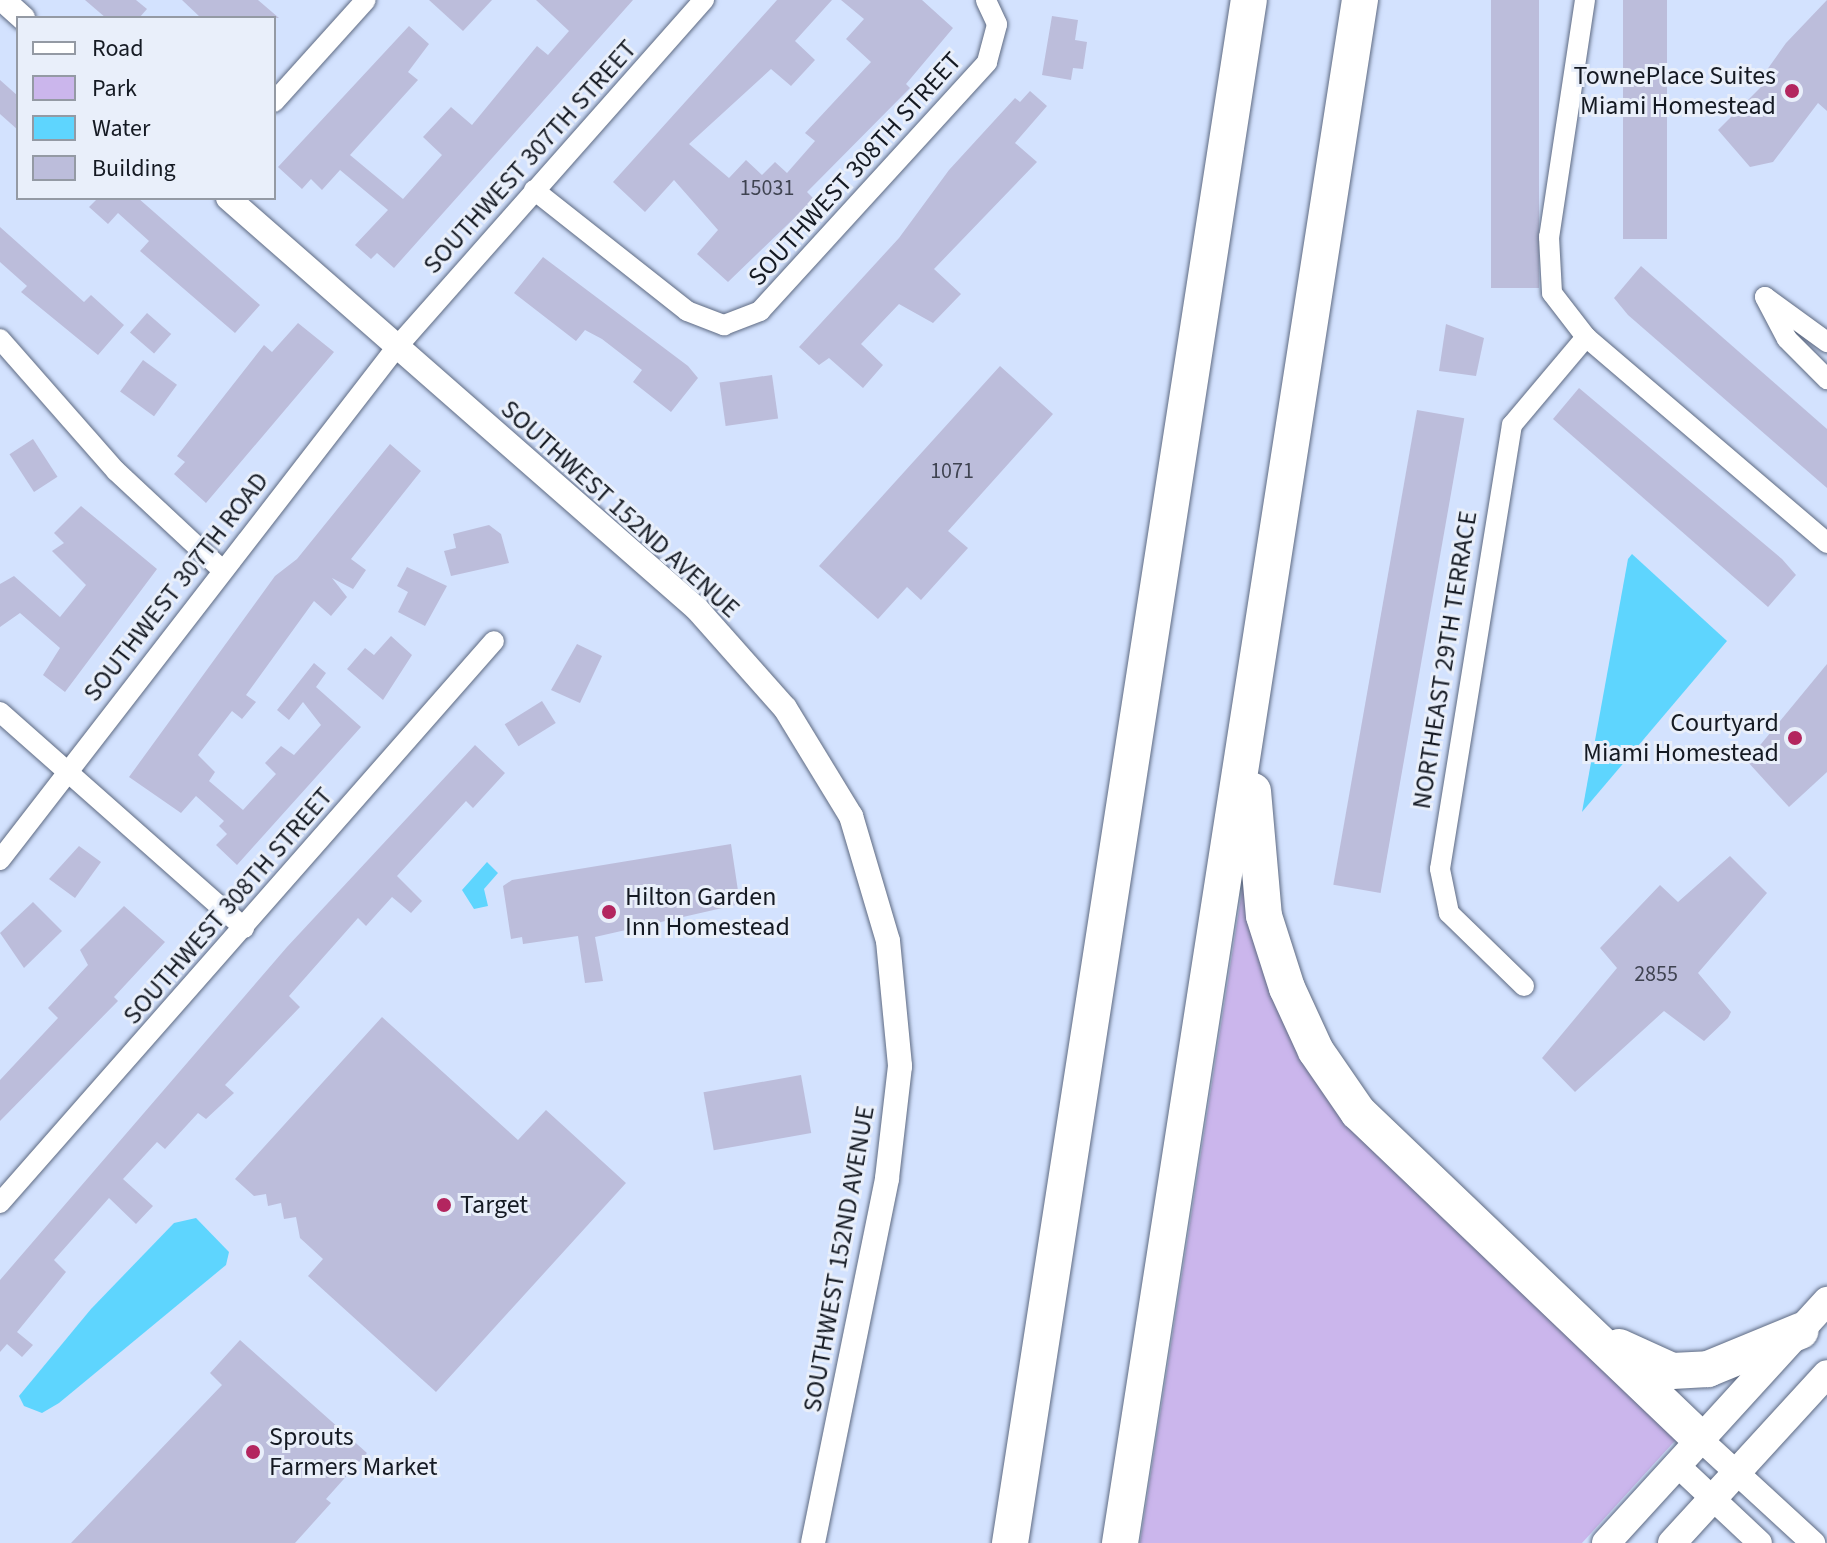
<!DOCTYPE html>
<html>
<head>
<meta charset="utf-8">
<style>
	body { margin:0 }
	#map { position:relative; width:1827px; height:1543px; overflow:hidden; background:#d3e2fe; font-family:"Source Sans 3",sans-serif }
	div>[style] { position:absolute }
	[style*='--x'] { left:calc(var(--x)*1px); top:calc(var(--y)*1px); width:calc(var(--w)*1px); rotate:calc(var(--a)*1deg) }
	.green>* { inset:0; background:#cbb6ec }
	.water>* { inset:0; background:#5ed5fe }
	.building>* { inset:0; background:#bcbddb; transform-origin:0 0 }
	.roads { filter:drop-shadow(0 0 2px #5e6a82) drop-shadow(0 0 2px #5e6a82) }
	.minor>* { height:20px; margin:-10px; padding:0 10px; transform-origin:10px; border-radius:10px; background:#fff }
	.tertiary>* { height:24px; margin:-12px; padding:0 12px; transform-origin:12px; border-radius:12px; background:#fff }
	.secondary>* { height:28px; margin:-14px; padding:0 14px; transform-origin:14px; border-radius:14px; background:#fff }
	.motorway>* { height:36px; margin:-18px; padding:0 18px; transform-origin:18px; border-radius:18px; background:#fff }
	.dots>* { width:22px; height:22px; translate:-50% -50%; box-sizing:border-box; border:4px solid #e9effa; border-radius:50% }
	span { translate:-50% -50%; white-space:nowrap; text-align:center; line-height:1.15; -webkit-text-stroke:6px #e9effa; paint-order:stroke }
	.number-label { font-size:22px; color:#3f4351 }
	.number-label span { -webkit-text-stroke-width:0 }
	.poi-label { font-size:26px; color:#151a23 }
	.right { translate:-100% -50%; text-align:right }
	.left { translate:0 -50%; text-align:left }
	.street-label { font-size:26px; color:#151a23 }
	.legend { position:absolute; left:16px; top:16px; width:260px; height:184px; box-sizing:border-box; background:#e9effa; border:2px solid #949aa4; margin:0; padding:10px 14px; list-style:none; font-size:24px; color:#151a23 }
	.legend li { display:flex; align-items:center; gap:16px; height:40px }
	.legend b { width:40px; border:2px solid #949aa4 }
</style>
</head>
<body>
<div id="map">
	<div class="green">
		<div style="clip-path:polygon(1244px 878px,1287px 1014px,1682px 1433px,1582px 1543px,1140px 1543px)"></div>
	</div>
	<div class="water">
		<div style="clip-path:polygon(1632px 554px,1727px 641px,1582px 812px,1628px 559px)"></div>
		<div style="clip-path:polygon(487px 862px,498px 873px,484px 889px,488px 906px,474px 909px,462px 890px)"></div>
		<div style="clip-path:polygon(196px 1218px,229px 1252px,226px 1265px,59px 1403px,42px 1413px,24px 1406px,19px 1396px,91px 1309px,174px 1223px)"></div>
	</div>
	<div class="building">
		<div style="clip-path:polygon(85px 0,136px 0,147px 9px,139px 18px,106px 18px)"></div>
		<div style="clip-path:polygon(182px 0,258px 0,279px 18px,201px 18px)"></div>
		<div style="clip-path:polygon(429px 0,492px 0,463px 31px)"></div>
		<div style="clip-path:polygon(536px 0,633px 0,394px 268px,377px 253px,371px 259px,355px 245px,388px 210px,340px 170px,322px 190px,311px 179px,302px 189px,278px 167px,409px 26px,429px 44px,408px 72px,418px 80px,350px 155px,403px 199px,442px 155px,423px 137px,451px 107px,472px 125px,537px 46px,548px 55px,569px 31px)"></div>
		<div style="clip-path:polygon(777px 0,832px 0,795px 41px,815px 60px,791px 86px,771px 69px,689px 144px,729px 178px,746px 160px,762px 175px,775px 162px,787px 173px,815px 141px,805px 133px,871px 62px,846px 39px,864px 19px,841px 0,922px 0,953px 28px,906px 84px,910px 88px,807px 192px,814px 199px,728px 282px,697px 254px,718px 230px,674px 180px,645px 212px,613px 182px)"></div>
		<div style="left:1491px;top:0;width:48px;height:288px"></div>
		<div style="left:1623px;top:0;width:44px;height:239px"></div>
		<div style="clip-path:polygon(1827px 0,1827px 111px,1818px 103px,1773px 162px,1750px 167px,1718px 130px,1769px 79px,1764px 74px,1786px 43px)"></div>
		<div style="clip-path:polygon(1052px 16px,1078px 20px,1075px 40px,1087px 42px,1083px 69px,1073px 68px,1071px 80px,1042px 75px)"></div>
		<div style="clip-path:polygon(0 80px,18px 96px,18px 130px,0 114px)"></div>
		<div style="clip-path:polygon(1030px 91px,1047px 106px,1015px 143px,1037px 162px,934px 269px,961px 294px,933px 323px,899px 304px,861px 344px,883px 365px,863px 388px,829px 358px,819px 365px,799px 347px,899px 238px,949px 170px,1015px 98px,1020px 102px)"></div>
		<div style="clip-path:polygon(98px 198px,138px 198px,260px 305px,235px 333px,140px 251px,149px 241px,118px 213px,108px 224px,89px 207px)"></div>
		<div style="clip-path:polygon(0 227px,84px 302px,91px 295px,124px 325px,98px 355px,21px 292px,27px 286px,0 262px)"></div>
		<div style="clip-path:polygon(543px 257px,688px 366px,698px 378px,671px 412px,633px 382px,642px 370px,602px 339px,585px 330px,576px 341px,514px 293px)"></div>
		<div style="clip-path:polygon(1641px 266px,1827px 429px,1827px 488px,1628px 315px,1614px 298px)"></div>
		<div style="left:147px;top:313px;width:32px;height:26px;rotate:41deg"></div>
		<div style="clip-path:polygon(298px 323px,334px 352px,206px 503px,174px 474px,185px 462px,177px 456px,264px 345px,272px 352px)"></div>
		<div style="clip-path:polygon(1446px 324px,1484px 338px,1476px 376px,1439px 371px)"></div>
		<div style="left:143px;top:360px;width:42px;height:39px;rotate:36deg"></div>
		<div style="clip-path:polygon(1000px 366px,1053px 414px,948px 531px,968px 548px,921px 600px,907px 587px,878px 619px,819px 566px)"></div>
		<div style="left:772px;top:375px;width:44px;height:53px;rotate:82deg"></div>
		<div style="clip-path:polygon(1579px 388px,1782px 559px,1796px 575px,1768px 607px,1553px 419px)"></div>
		<div style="left:1417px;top:410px;width:48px;height:482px;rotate:10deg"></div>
		<div style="left:33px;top:439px;width:45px;height:28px;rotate:57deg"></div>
		<div style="clip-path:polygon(390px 444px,421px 471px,351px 559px,366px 570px,353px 589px,332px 578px,347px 597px,331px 616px,314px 601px,246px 695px,256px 702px,242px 719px,232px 711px,198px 755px,215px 772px,209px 781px,243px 810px,276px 774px,265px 763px,281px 746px,294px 755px,321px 725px,303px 702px,289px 720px,277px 710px,314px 663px,326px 673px,316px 687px,361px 727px,237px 865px,216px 845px,227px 834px,219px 826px,224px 821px,196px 796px,181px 813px,129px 777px,275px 576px,297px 559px)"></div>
		<div style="clip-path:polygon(81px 506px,157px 569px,65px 692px,43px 675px,60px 648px,20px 613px,0 627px,0 584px,14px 576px,60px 617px,86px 585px,52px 551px,64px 543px,54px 533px)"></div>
		<div style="clip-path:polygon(489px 525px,501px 534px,509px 563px,451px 576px,444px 551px,456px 548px,453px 534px)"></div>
		<div style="clip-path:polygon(407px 567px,447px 586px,425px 626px,398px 612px,408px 592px,397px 586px)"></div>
		<div style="clip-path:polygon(391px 636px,412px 655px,383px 700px,347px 669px,365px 648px,374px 655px)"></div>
		<div style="clip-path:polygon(577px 644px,602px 656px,580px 703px,551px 690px)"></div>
		<div style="clip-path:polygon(1827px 664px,1827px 772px,1789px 807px,1747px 761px)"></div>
		<div style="left:542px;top:701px;width:26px;height:44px;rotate:58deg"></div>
		<div style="clip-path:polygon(475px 745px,505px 773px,473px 808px,466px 801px,397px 876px,422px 901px,411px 913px,392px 897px,366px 926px,358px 918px,289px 996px,300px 1007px,225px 1085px,234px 1093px,206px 1119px,198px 1113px,165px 1149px,157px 1142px,123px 1179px,153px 1206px,136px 1224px,109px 1198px,54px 1260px,66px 1272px,17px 1332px,33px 1345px,22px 1357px,7px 1344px,0 1352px,0 1280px,287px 947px)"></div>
		<div style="clip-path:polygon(731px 844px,740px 904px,595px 937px,603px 981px,585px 983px,578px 936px,523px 944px,522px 937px,511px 939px,503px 886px,512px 880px)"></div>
		<div style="clip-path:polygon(79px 846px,101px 862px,75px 898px,49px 879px)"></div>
		<div style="clip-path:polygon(1730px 856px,1767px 893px,1698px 973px,1731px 1012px,1728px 1018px,1704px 1041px,1664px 1011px,1575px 1092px,1542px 1058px,1617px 968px,1600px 948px,1660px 885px,1678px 902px)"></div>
		<div style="clip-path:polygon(33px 902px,62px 931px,24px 968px,0 933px)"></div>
		<div style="clip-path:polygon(124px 906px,165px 942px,114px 997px,118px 1001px,0 1121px,0 1080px,58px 1018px,48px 1008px,88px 965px,80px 950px)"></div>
		<div style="clip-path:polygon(382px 1017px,518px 1140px,546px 1110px,626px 1183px,436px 1392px,308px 1276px,323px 1259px,300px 1238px,296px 1217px,284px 1219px,281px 1203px,268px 1206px,266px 1194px,254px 1196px,235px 1179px)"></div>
		<div style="left:801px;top:1075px;width:59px;height:99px;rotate:80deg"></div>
		<div style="clip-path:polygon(240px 1340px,367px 1453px,326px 1499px,331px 1503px,295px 1543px,71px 1543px,222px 1385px,210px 1373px)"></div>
	</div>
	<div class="roads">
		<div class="minor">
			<div style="--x:1585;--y:0;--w:240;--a:98.6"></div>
			<div style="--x:1549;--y:237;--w:56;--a:86.9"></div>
			<div style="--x:1552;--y:293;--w:56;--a:52.3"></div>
			<div style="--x:1586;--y:337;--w:317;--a:40.5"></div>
			<div style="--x:274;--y:102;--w:137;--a:-48"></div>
			<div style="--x:534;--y:190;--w:195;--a:38.3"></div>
			<div style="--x:687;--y:311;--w:40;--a:21"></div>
			<div style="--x:724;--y:325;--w:39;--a:-21"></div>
			<div style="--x:760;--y:311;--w:337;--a:-47.6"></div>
			<div style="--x:987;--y:62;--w:39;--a:-75"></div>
			<div style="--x:997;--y:24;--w:26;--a:-115"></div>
			<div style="--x:1765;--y:297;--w:47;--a:62.4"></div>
			<div style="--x:1787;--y:339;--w:57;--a:45"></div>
			<div style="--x:1765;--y:297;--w:77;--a:36"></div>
			<div style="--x:0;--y:339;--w:176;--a:48.7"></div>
			<div style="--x:116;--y:471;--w:144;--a:43"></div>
			<div style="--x:0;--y:712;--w:326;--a:41.5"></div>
			<div style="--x:0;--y:860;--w:647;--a:-52.28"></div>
			<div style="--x:396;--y:348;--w:465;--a:-48.5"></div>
			<div style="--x:1524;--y:986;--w:105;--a:-135.8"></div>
			<div style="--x:1449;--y:913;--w:45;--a:-101.6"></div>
			<div style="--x:1440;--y:869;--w:450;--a:-80.8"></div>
			<div style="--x:1512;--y:425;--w:115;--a:-49.9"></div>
			<div style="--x:0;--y:1203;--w:748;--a:-48.68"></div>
		</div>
		<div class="tertiary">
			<div style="--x:3;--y:0;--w:27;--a:42"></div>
			<div style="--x:228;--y:198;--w:624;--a:41.23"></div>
			<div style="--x:697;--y:609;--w:132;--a:48.4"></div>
			<div style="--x:785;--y:708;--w:127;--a:58.6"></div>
			<div style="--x:851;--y:816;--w:130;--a:73.5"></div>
			<div style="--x:888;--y:941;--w:126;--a:84.5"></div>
			<div style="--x:900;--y:1066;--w:114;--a:96.6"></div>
			<div style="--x:887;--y:1179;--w:371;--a:101.5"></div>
			<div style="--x:1700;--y:1439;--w:154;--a:42.6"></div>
			<div style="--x:1676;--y:1464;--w:115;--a:43.2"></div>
		</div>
		<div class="secondary">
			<div style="--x:1606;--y:1543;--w:328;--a:-47.6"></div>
			<div style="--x:1672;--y:1543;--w:229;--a:-47.5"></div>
		</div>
		<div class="motorway">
			<div style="--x:1253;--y:791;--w:125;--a:85"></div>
			<div style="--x:1264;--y:916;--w:76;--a:72.3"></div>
			<div style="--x:1287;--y:988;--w:69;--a:65.3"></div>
			<div style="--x:1316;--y:1051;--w:74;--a:55.5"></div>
			<div style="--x:1358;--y:1112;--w:473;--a:43.7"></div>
			<div style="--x:1619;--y:1347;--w:58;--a:24.4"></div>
			<div style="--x:1672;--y:1371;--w:36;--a:-3"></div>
			<div style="--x:1708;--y:1369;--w:100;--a:-22.4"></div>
			<div style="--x:1010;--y:1543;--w:1561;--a:-81.2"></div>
			<div style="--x:1120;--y:1543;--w:1562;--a:-81.16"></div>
		</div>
	</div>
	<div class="dots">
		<div style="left:1792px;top:91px;background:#b3265f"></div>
		<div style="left:1795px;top:738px;background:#b3265f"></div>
		<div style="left:609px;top:912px;background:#b3265f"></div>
		<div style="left:444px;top:1205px;background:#b3265f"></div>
		<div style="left:253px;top:1452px;background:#b3265f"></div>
	</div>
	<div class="number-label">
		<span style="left:767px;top:189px">15031</span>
		<span style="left:952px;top:472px">1071</span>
		<span style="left:1656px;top:975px">2855</span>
	</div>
	<div class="poi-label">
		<span class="right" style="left:1776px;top:91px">TownePlace Suites<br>Miami Homestead</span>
		<span class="right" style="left:1779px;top:738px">Courtyard<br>Miami Homestead</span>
		<span class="left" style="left:625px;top:912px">Hilton Garden<br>Inn Homestead</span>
		<span class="left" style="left:460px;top:1205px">Target</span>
		<span class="left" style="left:269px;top:1452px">Sprouts<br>Farmers Market</span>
	</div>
	<div class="street-label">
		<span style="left:530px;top:157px;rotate:-48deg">SOUTHWEST 307TH STREET</span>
		<span style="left:855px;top:169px;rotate:-48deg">SOUTHWEST 308TH STREET</span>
		<span style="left:620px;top:509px;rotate:42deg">SOUTHWEST 152ND AVENUE</span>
		<span style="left:176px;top:587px;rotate:-52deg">SOUTHWEST 307TH ROAD</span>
		<span style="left:1445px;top:660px;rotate:-81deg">NORTHEAST 29TH TERRACE</span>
		<span style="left:228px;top:906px;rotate:-49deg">SOUTHWEST 308TH STREET</span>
		<span style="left:839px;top:1259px;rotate:-80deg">SOUTHWEST 152ND AVENUE</span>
	</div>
	<ul class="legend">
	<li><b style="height:10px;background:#fff"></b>Road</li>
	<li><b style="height:22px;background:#cbb6ec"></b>Park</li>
	<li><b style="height:22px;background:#5ed5fe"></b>Water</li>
	<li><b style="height:22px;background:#bcbddb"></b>Building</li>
	</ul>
</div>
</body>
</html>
